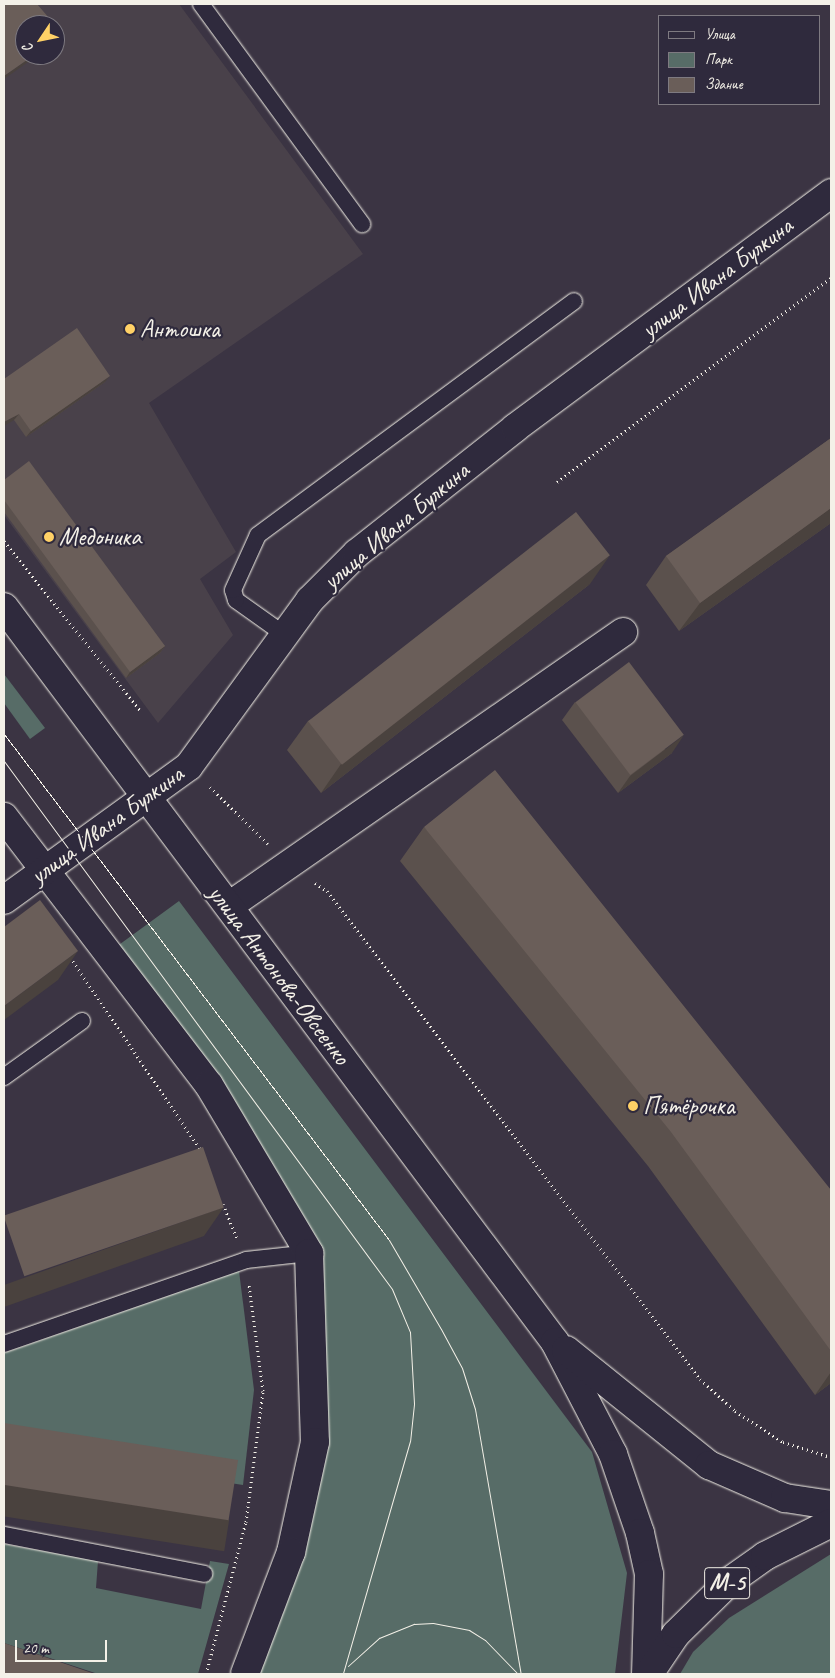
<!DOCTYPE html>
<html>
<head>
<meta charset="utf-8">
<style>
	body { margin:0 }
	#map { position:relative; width:835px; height:1678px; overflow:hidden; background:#3b3443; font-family:Caveat,sans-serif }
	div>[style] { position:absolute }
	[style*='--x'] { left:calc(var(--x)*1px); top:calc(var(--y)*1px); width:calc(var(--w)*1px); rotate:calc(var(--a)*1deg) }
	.built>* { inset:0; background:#49414a }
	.green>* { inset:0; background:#576c67 }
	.path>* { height:3px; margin-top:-1.5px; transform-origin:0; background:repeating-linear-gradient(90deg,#f4f1e8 0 1px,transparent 0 5px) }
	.roads { filter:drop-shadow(0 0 1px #f4f1e8) drop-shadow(0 0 1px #f4f1e8) }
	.service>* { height:16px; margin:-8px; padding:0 8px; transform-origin:8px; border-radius:8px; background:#2f2a3d }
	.minor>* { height:28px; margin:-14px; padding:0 14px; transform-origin:14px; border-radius:14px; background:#2f2a3d }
	.secondary>* { height:28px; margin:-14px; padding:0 14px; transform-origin:14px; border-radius:14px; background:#2f2a3d }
	.primary>* { height:28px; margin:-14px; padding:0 14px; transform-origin:14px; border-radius:14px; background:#2f2a3d }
	.tram>* { height:1px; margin:-0.5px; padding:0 0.5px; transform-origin:0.5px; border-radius:0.5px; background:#f4f1e8 }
	.wall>* { inset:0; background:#5b514d }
	.shaded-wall>* { inset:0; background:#4a423e; transform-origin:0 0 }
	.building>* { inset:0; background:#6a5e59; transform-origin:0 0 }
	.dots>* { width:14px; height:14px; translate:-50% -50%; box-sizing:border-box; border:2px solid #2f2a3d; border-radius:50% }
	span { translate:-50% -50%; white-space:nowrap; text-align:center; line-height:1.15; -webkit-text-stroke:4.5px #2f2a3d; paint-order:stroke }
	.shield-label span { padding:1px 4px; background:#2f2a3d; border:1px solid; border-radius:4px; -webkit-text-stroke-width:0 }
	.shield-label { font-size:24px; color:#f4f1e8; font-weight:700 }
	.street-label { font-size:25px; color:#f4f1e8 }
	.poi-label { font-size:25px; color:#f4f1e8 }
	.left { translate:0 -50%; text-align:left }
	.frame { position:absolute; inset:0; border:5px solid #f4f1e8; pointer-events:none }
	.legend { position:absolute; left:658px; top:15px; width:162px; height:90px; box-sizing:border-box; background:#2f2a3d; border:1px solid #7e7a81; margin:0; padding:6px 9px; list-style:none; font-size:15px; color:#f4f1e8 }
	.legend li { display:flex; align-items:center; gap:10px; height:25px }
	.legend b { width:25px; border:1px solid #7e7a81 }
	.north { position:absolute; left:15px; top:15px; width:50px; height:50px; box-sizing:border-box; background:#2f2a3d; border:1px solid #7e7a81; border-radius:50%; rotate:236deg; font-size:14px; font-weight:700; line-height:20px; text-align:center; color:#f4f1e8 }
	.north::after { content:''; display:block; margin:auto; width:18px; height:22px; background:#ffd166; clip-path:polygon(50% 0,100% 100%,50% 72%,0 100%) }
	.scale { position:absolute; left:15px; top:1640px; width:92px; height:22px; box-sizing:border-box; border:2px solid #f4f1e8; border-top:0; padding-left:6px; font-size:15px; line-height:18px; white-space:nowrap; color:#f4f1e8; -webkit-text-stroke:4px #2f2a3d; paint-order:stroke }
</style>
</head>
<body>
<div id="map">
	<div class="built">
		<div style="clip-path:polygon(evenodd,4px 4px,179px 4px,363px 254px,149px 403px,236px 552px,200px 579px,233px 635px,158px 723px,4px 515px,4px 4px,25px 25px,55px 25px,55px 55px,25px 55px,25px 25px)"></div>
	</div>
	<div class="green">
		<div style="clip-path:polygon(4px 674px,45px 728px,30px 739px,4px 703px)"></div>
		<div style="clip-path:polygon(179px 901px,592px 1452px,627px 1573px,615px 1674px,260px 1674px,285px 1594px,324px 1321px,287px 1189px,116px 947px)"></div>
		<div style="clip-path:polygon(239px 1271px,254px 1390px,243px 1485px,4px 1448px,4px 1353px)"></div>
		<div style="clip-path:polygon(4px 1544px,98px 1561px,96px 1588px,201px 1609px,210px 1561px,229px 1564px,198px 1674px,98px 1674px,4px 1643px)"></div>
		<div style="clip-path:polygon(831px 1554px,831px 1674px,680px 1674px,693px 1652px,729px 1618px)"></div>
	</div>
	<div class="path">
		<div style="--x:557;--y:482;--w:342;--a:-36.7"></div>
		<div style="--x:4;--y:541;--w:217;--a:51.2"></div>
		<div style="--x:210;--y:787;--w:81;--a:44.5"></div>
		<div style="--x:315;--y:883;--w:14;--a:34"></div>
		<div style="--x:327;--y:891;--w:614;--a:52.61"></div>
		<div style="--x:700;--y:1379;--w:47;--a:42.4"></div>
		<div style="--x:735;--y:1411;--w:57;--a:32.9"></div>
		<div style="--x:783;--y:1442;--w:50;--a:17.4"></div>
		<div style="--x:70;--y:957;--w:235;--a:55.9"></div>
		<div style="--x:223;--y:1204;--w:37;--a:68"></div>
		<div style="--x:206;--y:1674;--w:157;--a:-75.3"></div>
		<div style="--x:246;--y:1522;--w:132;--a:-82.6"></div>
		<div style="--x:263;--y:1391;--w:107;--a:-97.5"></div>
	</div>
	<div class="roads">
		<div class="service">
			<div style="--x:201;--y:4;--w:273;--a:53.8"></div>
			<div style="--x:285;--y:635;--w:60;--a:-144.5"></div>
			<div style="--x:236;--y:600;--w:10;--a:-107"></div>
			<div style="--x:233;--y:590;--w:60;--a:-65.6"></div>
			<div style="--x:258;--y:535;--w:393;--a:-36.5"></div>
			<div style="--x:4;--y:1077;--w:96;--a:-35.7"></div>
			<div style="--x:4;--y:1344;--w:256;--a:-19.1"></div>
			<div style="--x:246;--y:1260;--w:63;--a:-6.3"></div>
			<div style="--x:4;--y:1535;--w:204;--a:11"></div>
		</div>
		<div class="minor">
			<div style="--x:4;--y:817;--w:337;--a:52.6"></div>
			<div style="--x:209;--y:1085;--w:196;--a:59.2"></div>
			<div style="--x:309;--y:1253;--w:189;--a:88.2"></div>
			<div style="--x:315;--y:1442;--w:113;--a:102.3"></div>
			<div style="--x:291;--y:1552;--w:130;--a:110.7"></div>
			<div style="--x:4;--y:900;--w:228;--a:-35.9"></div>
			<div style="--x:189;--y:766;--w:205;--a:-53.9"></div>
			<div style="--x:310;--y:600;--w:66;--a:-45"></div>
			<div style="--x:357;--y:553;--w:201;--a:-38.3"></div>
			<div style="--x:515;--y:428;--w:394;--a:-36.6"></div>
			<div style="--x:229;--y:906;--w:480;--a:-34.8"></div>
		</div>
		<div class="secondary">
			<div style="--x:4;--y:607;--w:919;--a:53.14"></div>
			<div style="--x:555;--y:1342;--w:126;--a:62.6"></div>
			<div style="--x:613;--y:1454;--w:83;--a:71.1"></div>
			<div style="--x:640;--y:1533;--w:42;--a:77.6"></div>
			<div style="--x:649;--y:1574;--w:100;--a:91.7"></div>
			<div style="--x:566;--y:1350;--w:184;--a:38.8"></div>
			<div style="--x:709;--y:1465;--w:83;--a:23.5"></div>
			<div style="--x:785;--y:1498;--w:47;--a:8.7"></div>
		</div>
		<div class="primary">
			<div style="--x:649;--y:1674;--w:48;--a:-56"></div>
			<div style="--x:676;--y:1634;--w:76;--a:-44.5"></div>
			<div style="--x:730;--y:1581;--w:43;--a:-35.5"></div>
			<div style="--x:765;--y:1556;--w:74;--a:-26.6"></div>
		</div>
	</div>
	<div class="tram">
		<div style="--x:4;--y:734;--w:636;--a:52.73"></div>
		<div style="--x:389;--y:1240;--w:103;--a:59.7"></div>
		<div style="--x:441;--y:1329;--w:44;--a:61.7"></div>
		<div style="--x:462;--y:1368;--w:43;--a:72.4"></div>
		<div style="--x:475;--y:1409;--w:269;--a:80.2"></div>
		<div style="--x:4;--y:761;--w:655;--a:53.69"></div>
		<div style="--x:392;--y:1289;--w:47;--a:67.3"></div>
		<div style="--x:410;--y:1332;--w:72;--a:86.8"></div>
		<div style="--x:414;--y:1404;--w:37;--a:96"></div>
		<div style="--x:410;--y:1441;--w:241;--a:106.1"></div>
		<div style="--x:348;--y:1666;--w:42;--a:-42.1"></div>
		<div style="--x:379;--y:1638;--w:38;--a:-22"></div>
		<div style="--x:414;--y:1624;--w:19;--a:-3"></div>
		<div style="--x:433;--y:1623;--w:37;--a:11"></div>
		<div style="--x:469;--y:1630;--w:19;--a:32"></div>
		<div style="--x:485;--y:1640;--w:47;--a:45.9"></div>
	</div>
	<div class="wall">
		<div style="clip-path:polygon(4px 379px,105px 382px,26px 437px,14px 420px)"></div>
		<div style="clip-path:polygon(831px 438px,831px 523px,679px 631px,646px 585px,666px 556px)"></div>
		<div style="clip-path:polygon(4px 480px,165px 646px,160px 653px,126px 678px,4px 512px)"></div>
		<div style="clip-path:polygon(590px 584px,321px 793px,287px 750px,308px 721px)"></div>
		<div style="clip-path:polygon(575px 702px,672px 753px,618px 793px,562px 720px)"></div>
		<div style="clip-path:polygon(424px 827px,831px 1190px,831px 1383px,815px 1395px,648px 1166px,400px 861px)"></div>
	</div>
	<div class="shaded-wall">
		<div style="clip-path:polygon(63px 35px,58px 41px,55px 43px,55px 40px)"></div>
		<div style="clip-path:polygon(34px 55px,38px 55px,4px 79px,4px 76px)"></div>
		<div style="clip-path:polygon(110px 376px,105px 382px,26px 437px,31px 431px)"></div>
		<div style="clip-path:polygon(19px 414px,14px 420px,4px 426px,4px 422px)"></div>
		<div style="clip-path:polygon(831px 508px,831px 523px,679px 631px,700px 603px)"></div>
		<div style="clip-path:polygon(610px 555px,590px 584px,321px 793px,341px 764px)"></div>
		<div style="clip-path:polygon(165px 646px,160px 653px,126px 678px,130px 672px)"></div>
		<div style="clip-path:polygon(684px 735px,672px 753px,618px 793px,630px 776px)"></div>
		<div style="clip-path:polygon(78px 951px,58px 980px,4px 1020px,4px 1006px)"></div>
		<div style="clip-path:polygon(224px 1207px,204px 1236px,4px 1307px,4px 1285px)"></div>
		<div style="clip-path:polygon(831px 1372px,831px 1383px,815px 1395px)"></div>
		<div style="left:4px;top:1484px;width:228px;height:32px;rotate:9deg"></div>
	</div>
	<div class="building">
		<div style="clip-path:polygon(4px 4px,37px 4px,55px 25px,25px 25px,25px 55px,34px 55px,4px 76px)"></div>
		<div style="clip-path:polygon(55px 25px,63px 35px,55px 40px)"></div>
		<div style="clip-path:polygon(77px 328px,110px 376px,31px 431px,19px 414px,4px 422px,4px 379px)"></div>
		<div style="clip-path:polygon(831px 438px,831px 508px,700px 603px,666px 556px)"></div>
		<div style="clip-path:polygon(29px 461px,165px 646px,130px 672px,4px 500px,4px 480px)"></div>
		<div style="left:576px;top:512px;width:55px;height:340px;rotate:52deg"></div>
		<div style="left:629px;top:662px;width:91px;height:67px;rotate:53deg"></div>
		<div style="clip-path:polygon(495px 770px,831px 1190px,831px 1351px,671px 1132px,424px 827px)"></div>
		<div style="clip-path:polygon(40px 900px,78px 951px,4px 1006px,4px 927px)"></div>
		<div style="left:203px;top:1147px;width:64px;height:211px;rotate:71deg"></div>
		<div style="left:4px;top:1423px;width:237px;height:61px;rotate:9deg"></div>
		<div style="clip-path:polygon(4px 1643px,95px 1674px,4px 1674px)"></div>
	</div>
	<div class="dots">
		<div style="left:130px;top:329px;background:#ffd166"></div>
		<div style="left:49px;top:537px;background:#ffd166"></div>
		<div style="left:633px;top:1106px;background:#ffd166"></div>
	</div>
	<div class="shield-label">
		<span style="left:727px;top:1583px">М-5</span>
	</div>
	<div class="street-label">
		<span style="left:717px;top:278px;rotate:-37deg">улица Ивана Булкина</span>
		<span style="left:396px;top:526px;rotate:-40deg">улица Ивана Булкина</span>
		<span style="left:107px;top:825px;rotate:-36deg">улица Ивана Булкина</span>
		<span style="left:279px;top:975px;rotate:53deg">улица Антонова-Овсеенко</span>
	</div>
	<div class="poi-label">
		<span class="left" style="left:140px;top:329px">Антошка</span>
		<span class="left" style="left:59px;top:537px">Медоника</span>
		<span class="left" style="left:643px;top:1106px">Пятёрочка</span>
	</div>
	<div class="frame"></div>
	<ul class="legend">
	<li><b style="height:6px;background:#2f2a3d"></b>Улица</li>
	<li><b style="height:14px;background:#576c67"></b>Парк</li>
	<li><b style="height:14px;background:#6a5e59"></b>Здание</li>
	</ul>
	<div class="north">С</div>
	<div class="scale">20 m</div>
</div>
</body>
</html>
